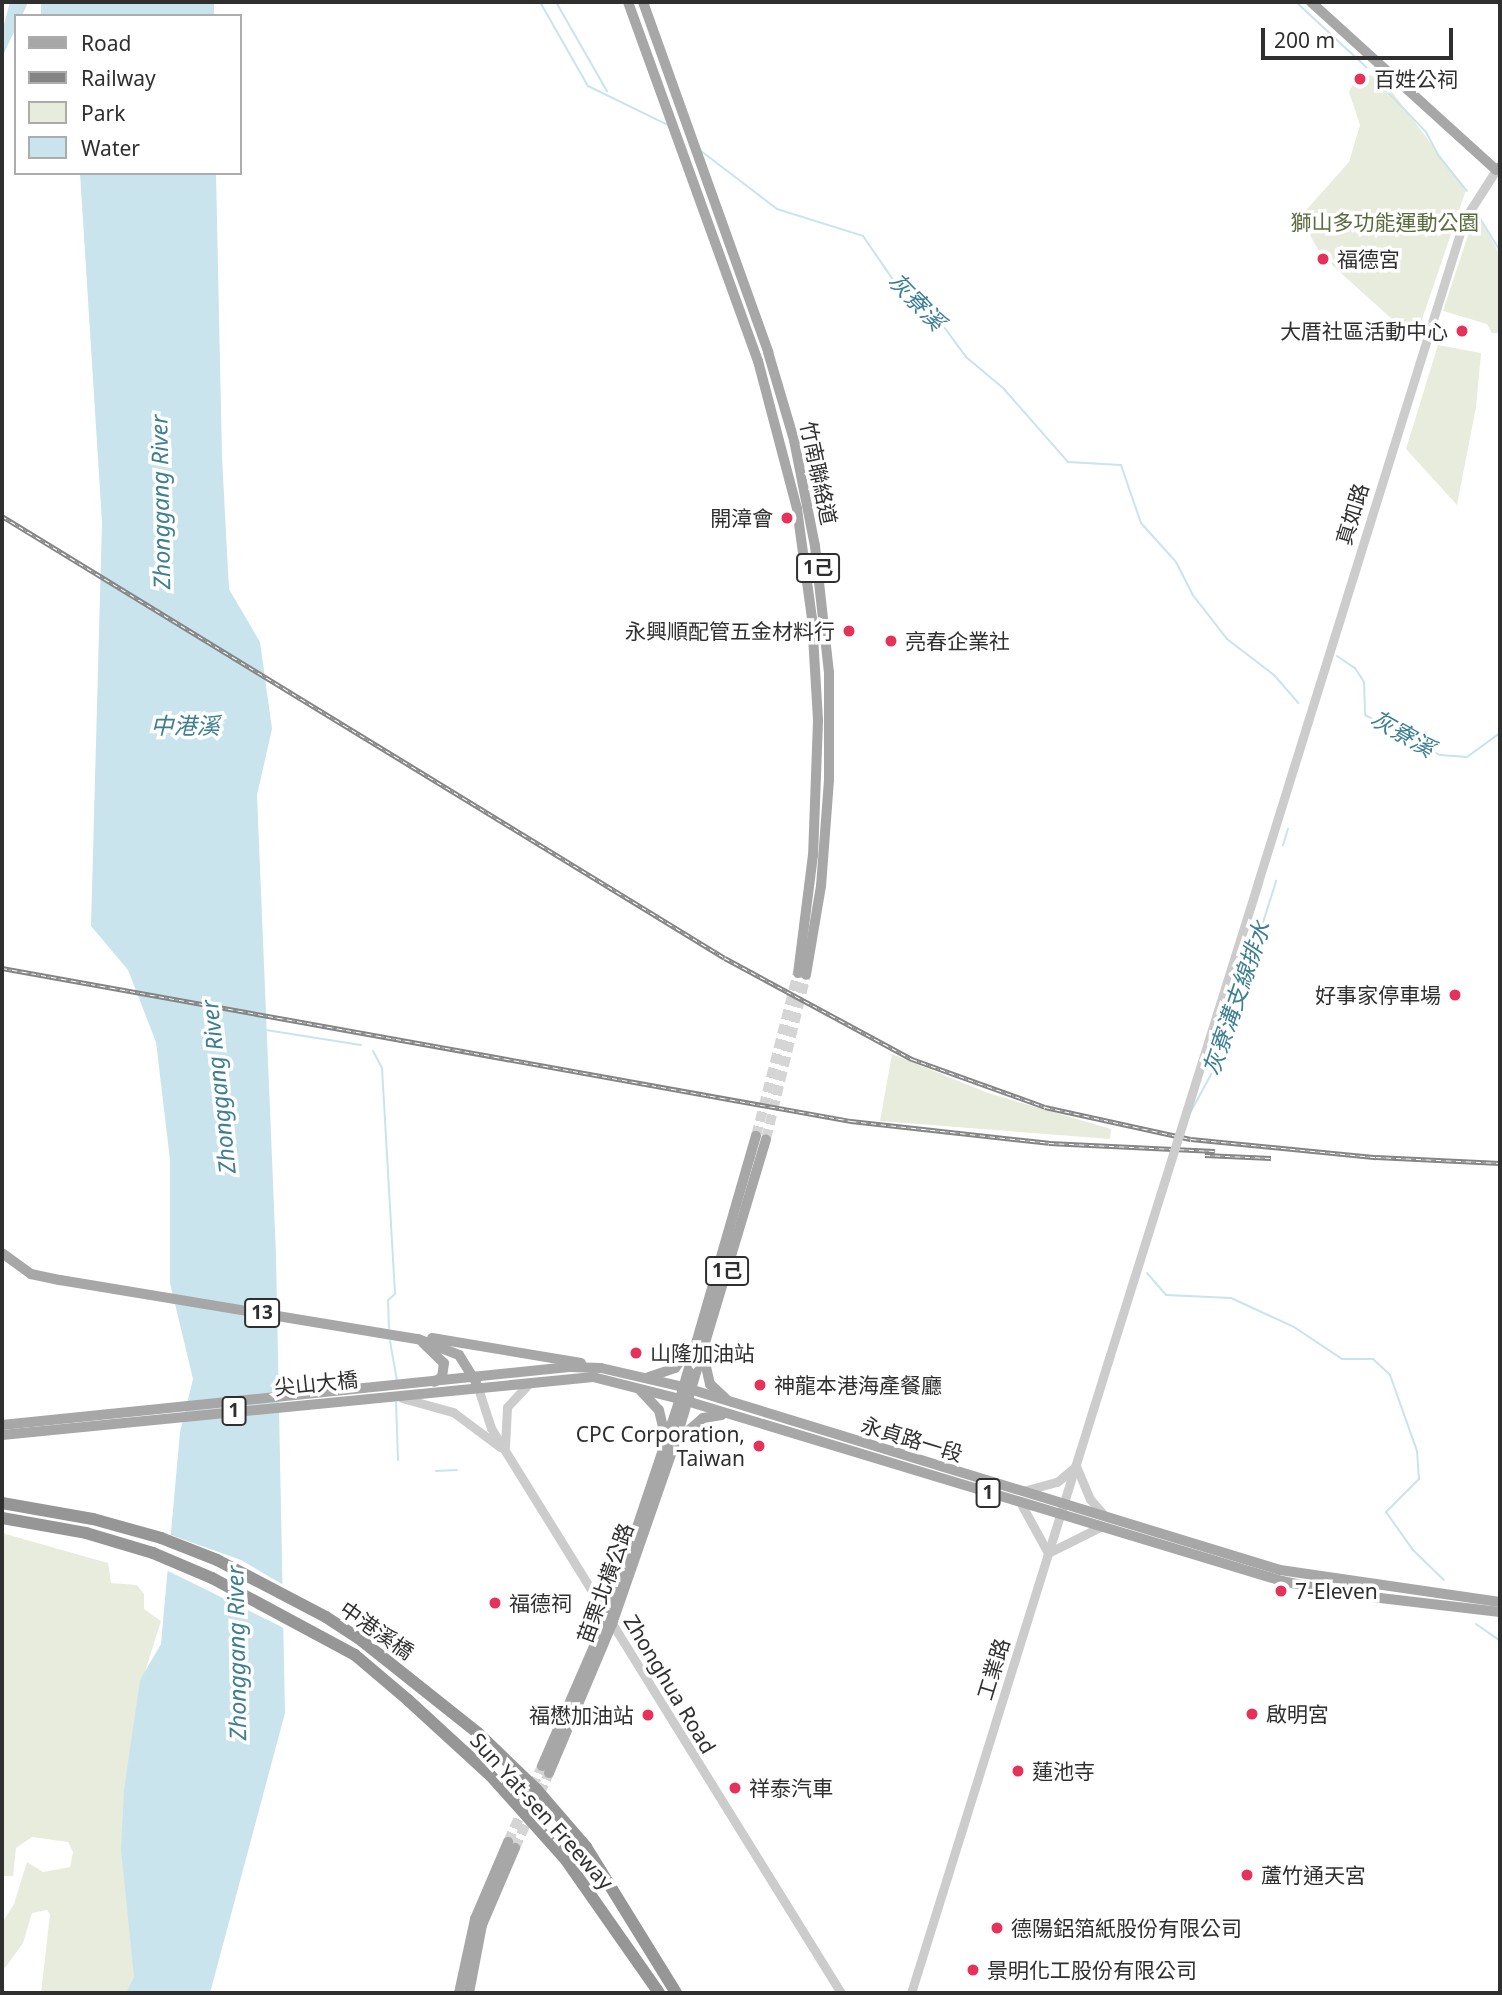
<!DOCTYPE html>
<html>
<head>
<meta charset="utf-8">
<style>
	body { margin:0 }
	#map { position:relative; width:1502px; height:1995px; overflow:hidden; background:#fff; font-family:"Noto Sans","Noto Sans TC",sans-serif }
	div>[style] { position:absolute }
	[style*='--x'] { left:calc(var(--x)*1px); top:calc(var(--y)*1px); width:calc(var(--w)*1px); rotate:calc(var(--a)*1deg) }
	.green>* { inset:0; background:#e8ecdd }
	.water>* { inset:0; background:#c9e4ec; transform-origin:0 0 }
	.pier>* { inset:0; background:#fff }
	.stream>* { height:2px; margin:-1px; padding:0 1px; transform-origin:1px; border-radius:1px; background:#c9e4ec }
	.major-tunnel>* { height:10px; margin-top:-5px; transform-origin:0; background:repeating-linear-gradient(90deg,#d5d5d5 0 10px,transparent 0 15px) }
	.minor>* { height:9px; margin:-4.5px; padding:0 4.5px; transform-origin:4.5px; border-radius:4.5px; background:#ccc }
	.major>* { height:10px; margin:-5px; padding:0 5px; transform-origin:5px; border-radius:5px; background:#a7a7a7 }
	.highway>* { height:12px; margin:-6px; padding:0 6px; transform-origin:6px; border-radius:6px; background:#969696 }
	.rail>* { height:4.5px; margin-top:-2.25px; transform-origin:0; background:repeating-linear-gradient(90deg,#fff 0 5px,#848484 0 10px); box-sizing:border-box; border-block:2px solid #848484 }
	.minor-bridge>* { height:9px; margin:-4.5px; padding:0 4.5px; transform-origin:4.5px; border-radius:4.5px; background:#ccc }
	.highway-bridge>* { height:12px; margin:-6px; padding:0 6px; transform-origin:6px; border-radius:6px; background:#969696 }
	.dots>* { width:19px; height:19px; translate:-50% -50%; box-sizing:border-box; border:4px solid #fff; border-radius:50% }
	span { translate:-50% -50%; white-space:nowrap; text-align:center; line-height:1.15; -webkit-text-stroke:7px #fff; paint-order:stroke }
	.shield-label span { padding:2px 5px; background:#fff; border:2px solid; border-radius:5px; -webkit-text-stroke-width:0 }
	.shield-label { font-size:19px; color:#2f2f2f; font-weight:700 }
	.poi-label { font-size:21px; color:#2f2f2f }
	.left { translate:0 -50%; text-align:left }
	.right { translate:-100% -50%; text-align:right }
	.park-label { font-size:21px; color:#596b3c }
	.street-label { font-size:21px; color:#2f2f2f }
	.water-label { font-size:23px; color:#3c7e92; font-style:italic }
	.frame { position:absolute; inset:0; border:4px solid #2f2f2f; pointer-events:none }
	.legend { position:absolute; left:14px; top:14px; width:228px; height:161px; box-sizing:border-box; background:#fff; border:2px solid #acacac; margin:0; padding:9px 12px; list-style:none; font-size:21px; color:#2f2f2f }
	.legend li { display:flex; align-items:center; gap:14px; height:35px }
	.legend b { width:35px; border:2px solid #acacac }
	.scale { position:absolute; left:1261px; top:28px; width:192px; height:32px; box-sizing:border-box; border:4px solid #2f2f2f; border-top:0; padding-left:9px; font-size:21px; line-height:24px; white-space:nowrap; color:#2f2f2f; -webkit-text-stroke:5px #fff; paint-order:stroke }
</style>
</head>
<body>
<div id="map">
	<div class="green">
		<div style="clip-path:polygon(1369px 75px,1383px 80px,1466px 190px,1415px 340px,1321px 255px,1300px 217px,1349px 162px,1360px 125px,1349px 92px,1355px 80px)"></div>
		<div style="clip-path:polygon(1479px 217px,1500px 255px,1500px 333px,1492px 333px,1487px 324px,1443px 311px,1469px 232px)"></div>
		<div style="clip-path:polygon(1438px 345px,1481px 353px,1476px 407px,1457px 505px,1406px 449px)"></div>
		<div style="clip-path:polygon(892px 1054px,988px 1093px,1111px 1129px,1110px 1139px,880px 1121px)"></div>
		<div style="clip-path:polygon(2px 1533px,108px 1563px,111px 1583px,137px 1585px,144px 1594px,144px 1609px,161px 1621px,144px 1675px,139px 1993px,41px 1993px,50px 1914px,47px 1910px,32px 1913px,23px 1943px,5px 1968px,2px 1966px,2px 1923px,14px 1904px,27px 1862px,43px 1872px,70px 1867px,73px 1852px,68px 1842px,32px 1837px,16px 1848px,13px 1876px,2px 1876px)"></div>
	</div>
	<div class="water">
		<div style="clip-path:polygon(10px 2px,28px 2px,22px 16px,16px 16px,16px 28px,2px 57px,2px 32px)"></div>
		<div style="left:41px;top:2px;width:173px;height:14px"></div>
		<div style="clip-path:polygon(80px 173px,216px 173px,222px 457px,229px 589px,260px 642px,272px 729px,257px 795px,276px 1255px,285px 1713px,210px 1993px,126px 1993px,134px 1977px,121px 1849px,124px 1790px,140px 1680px,161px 1644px,180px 1432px,193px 1379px,170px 1283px,170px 1160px,156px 1042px,128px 970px,91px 926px,102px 522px)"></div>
	</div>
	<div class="pier">
		<div style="clip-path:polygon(168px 1534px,241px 1560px,287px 1587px,288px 1630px,164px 1569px)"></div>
	</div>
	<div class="stream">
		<div style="--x:540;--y:2;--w:97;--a:60.3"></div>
		<div style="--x:588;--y:86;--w:87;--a:26"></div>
		<div style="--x:556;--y:2;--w:103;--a:60.2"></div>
		<div style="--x:1296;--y:2;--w:96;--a:42.9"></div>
		<div style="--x:1380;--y:84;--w:66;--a:46.2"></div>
		<div style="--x:1426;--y:132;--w:26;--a:62"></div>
		<div style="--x:1438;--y:155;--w:46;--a:51.1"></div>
		<div style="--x:701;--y:151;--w:96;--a:37.3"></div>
		<div style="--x:777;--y:209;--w:90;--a:17.4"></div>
		<div style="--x:863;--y:236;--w:62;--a:55.5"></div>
		<div style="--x:898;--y:287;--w:40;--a:34"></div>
		<div style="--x:931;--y:309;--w:59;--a:53.9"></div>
		<div style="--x:966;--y:357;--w:48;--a:40"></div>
		<div style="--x:1003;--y:388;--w:98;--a:48.7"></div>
		<div style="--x:1068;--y:462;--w:53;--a:3.2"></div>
		<div style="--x:1121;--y:465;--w:61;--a:71"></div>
		<div style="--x:1141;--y:523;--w:52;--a:48.1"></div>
		<div style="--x:1176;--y:562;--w:36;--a:63"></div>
		<div style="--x:1192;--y:594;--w:57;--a:52.1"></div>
		<div style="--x:1227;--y:639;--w:59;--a:37.5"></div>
		<div style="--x:1274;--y:675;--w:37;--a:49"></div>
		<div style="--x:1478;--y:215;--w:42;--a:58.6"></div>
		<div style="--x:1337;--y:656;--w:22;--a:34"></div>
		<div style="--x:1355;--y:668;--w:17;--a:57"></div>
		<div style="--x:1364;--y:682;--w:33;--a:88"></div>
		<div style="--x:1365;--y:715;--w:85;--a:28.1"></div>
		<div style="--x:1440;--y:755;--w:27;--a:4"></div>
		<div style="--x:1467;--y:757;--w:41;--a:-36"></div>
		<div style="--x:1283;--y:845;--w:17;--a:-73"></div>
		<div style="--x:266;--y:1030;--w:96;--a:9"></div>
		<div style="--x:373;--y:1051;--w:19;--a:62"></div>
		<div style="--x:382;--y:1068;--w:226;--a:86.7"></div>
		<div style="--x:395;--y:1294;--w:9;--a:139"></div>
		<div style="--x:388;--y:1300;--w:28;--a:88"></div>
		<div style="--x:1190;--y:1113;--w:63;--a:-61.4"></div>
		<div style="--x:1220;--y:1058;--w:186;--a:-72.4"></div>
		<div style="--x:1147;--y:1273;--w:29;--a:49"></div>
		<div style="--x:1166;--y:1295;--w:65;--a:2.6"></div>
		<div style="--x:1231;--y:1298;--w:69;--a:24.7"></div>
		<div style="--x:1294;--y:1327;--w:58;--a:33.7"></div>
		<div style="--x:1342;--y:1359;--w:31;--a:0"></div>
		<div style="--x:1373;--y:1359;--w:23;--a:43"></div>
		<div style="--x:1390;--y:1375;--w:81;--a:70.4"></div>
		<div style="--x:1417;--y:1451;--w:28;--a:86"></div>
		<div style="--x:1419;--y:1479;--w:47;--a:135"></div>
		<div style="--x:1386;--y:1512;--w:47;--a:54.6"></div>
		<div style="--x:1413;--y:1550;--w:43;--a:44.1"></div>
		<div style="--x:390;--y:1341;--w:39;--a:80"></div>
		<div style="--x:396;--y:1402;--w:58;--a:88"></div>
		<div style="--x:436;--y:1471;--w:21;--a:-3"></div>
		<div style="--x:1476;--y:1624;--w:29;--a:35"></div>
	</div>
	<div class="major-tunnel">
		<div style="--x:756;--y:1136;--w:168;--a:-75.6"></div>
		<div style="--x:766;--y:1139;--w:169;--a:-76.3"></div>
		<div style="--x:508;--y:1842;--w:83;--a:-65.9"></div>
		<div style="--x:515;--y:1848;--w:82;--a:-65.6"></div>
	</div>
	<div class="minor">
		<div style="--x:1258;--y:882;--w:693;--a:-72.71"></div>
		<div style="--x:1464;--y:220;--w:59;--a:-57.4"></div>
		<div style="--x:478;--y:1388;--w:42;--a:72"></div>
		<div style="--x:491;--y:1428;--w:665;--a:58.22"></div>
		<div style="--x:402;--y:1398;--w:53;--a:15.4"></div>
		<div style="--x:453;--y:1412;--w:59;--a:36.7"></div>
		<div style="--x:505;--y:1446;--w:39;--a:-87"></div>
		<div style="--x:507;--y:1407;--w:33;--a:-47"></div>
		<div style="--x:1023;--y:1491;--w:35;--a:-15"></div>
		<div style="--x:1057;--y:1482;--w:25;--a:-40"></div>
		<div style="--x:1076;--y:1466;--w:36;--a:67"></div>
		<div style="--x:1090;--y:1499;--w:23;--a:49"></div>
		<div style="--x:1020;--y:1502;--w:58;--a:61.2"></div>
		<div style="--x:1048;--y:1553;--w:60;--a:-26.6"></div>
		<div style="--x:911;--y:1993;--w:668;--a:-72.68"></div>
	</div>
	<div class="major">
		<div style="--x:628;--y:2;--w:382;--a:70.1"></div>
		<div style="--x:758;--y:361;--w:153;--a:75.2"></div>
		<div style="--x:797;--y:509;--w:111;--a:82.2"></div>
		<div style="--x:812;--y:619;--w:102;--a:86.6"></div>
		<div style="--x:818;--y:721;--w:134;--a:92.1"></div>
		<div style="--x:813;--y:855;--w:119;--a:97.2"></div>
		<div style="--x:643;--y:2;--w:372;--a:70.3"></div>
		<div style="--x:768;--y:352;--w:92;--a:73.5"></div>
		<div style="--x:794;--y:440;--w:108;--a:78.8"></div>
		<div style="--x:815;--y:546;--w:127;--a:83.7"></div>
		<div style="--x:829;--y:672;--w:108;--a:90"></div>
		<div style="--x:829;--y:780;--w:106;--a:94.3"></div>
		<div style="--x:821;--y:886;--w:90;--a:99.6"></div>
		<div style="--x:1311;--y:2;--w:250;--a:42.2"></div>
		<div style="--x:1496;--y:170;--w:5;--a:-37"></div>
		<div style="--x:2;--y:1253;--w:36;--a:36"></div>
		<div style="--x:31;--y:1274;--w:30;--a:12"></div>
		<div style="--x:60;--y:1280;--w:363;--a:9.4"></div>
		<div style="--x:418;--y:1339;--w:44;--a:21.3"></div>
		<div style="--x:459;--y:1355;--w:32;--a:58"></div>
		<div style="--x:432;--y:1338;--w:151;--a:9.5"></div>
		<div style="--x:423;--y:1343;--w:29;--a:44"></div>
		<div style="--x:444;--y:1363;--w:14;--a:98"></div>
		<div style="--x:442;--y:1377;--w:9;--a:148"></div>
		<div style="--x:704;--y:1358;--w:27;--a:77"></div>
		<div style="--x:710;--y:1384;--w:23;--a:43"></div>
		<div style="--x:649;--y:1377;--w:28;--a:-19"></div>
		<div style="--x:675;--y:1368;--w:26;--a:-53"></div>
		<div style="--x:641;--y:1391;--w:26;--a:47"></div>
		<div style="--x:659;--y:1410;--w:27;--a:77"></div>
		<div style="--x:2;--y:1425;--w:570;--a:-5.84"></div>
		<div style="--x:569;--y:1367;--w:32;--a:2"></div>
		<div style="--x:601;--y:1368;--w:84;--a:13"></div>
		<div style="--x:683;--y:1387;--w:624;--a:17.04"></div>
		<div style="--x:1280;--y:1570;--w:222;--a:8.3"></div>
		<div style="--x:2;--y:1435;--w:594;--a:-5.6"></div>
		<div style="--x:593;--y:1377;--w:90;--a:14.2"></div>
		<div style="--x:680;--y:1399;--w:629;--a:16.82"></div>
		<div style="--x:1282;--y:1581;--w:65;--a:11.5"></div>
		<div style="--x:1346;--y:1594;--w:155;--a:6.7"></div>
		<div style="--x:680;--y:1438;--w:30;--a:-41"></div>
		<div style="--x:703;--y:1418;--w:19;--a:-9"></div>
		<div style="--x:542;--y:1766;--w:166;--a:-66.5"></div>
		<div style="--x:608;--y:1614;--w:227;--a:-71.5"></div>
		<div style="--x:680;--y:1399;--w:274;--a:-73.9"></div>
		<div style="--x:549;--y:1773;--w:162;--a:-67.1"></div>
		<div style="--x:612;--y:1624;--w:188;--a:-70.8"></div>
		<div style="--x:674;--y:1446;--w:320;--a:-73.3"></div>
		<div style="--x:459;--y:1993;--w:76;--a:-77.8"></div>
		<div style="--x:475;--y:1919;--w:84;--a:-66.8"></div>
		<div style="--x:469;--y:1993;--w:69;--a:-79.2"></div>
		<div style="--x:482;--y:1925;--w:84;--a:-66.8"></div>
	</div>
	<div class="highway">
		<div style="--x:2;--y:1503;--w:92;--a:10"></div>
		<div style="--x:93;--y:1519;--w:71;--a:15.6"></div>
		<div style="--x:161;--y:1538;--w:60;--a:21.4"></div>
		<div style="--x:217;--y:1560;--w:123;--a:27.6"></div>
		<div style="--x:326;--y:1617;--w:42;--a:33.3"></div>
		<div style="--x:361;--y:1640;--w:151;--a:38.5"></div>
		<div style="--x:479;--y:1734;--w:79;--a:44"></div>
		<div style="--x:536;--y:1789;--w:77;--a:49.2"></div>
		<div style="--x:586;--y:1847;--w:172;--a:58.3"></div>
		<div style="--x:2;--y:1518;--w:85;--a:10.1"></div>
		<div style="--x:86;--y:1533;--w:70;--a:16.6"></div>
		<div style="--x:153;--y:1553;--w:64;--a:23"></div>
		<div style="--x:212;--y:1578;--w:162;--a:28.3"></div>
		<div style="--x:355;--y:1655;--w:70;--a:40.3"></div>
	</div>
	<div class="rail">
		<div style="--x:2;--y:516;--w:847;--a:31.44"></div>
		<div style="--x:725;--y:958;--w:213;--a:28.4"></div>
		<div style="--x:912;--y:1059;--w:141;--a:19.8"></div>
		<div style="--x:1045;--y:1107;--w:149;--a:12.4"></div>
		<div style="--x:1191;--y:1139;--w:186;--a:5.6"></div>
		<div style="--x:1376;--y:1157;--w:124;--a:2.8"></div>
		<div style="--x:2;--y:968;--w:863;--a:10.22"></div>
		<div style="--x:851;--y:1121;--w:199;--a:6.3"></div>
		<div style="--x:1049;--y:1143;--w:166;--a:2.8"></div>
		<div style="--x:1205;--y:1155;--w:66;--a:2.6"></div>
	</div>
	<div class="minor-bridge">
		<div style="--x:1110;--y:1355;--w:496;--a:-72.6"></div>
	</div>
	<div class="highway-bridge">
		<div style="--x:408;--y:1700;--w:113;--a:42.5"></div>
		<div style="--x:491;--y:1776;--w:113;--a:48.2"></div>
		<div style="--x:566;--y:1860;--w:162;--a:55"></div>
	</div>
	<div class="dots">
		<div style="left:1360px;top:79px;background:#e6315a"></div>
		<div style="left:1323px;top:259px;background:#e6315a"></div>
		<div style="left:1462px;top:331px;background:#e6315a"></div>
		<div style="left:787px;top:518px;background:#e6315a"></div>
		<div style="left:849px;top:631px;background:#e6315a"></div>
		<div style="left:891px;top:641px;background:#e6315a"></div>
		<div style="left:1455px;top:995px;background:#e6315a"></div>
		<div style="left:636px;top:1353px;background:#e6315a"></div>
		<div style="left:760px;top:1385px;background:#e6315a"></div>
		<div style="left:759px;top:1446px;background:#e6315a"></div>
		<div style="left:1281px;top:1591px;background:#e6315a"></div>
		<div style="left:495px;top:1603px;background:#e6315a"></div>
		<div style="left:1252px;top:1714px;background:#e6315a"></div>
		<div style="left:648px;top:1715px;background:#e6315a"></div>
		<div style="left:1018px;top:1771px;background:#e6315a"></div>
		<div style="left:735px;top:1788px;background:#e6315a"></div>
		<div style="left:1247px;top:1875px;background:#e6315a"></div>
		<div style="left:997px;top:1928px;background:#e6315a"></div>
		<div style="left:973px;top:1970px;background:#e6315a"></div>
	</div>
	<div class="shield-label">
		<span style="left:818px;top:568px">1己</span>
		<span style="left:727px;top:1271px">1己</span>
		<span style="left:262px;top:1313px">13</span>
		<span style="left:234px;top:1411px">1</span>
		<span style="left:988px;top:1493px">1</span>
	</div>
	<div class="poi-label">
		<span class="left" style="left:1374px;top:79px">百姓公祠</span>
		<span class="left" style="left:1337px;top:259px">福德宮</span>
		<span class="right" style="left:1448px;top:331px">大厝社區活動中心</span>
		<span class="right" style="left:773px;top:518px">開漳會</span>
		<span class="right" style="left:835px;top:631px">永興順配管五金材料行</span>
		<span class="left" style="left:905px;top:641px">亮春企業社</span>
		<span class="right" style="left:1441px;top:995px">好事家停車場</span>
		<span class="left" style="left:650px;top:1353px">山隆加油站</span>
		<span class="left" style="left:774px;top:1385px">神龍本港海產餐廳</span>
		<span class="right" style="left:745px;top:1446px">CPC Corporation,<br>Taiwan</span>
		<span class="left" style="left:1295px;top:1591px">7-Eleven</span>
		<span class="left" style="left:509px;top:1603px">福德祠</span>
		<span class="left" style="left:1266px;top:1714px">啟明宮</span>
		<span class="right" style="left:634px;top:1715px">福懋加油站</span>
		<span class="left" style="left:1032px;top:1771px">蓮池寺</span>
		<span class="left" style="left:749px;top:1788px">祥泰汽車</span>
		<span class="left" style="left:1261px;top:1875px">蘆竹通天宮</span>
		<span class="left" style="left:1011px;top:1928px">德陽鋁箔紙股份有限公司</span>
		<span class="left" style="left:987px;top:1970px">景明化工股份有限公司</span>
	</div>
	<div class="park-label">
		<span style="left:1385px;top:222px">獅山多功能運動公園</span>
	</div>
	<div class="street-label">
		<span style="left:819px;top:473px;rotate:78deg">竹南聯絡道</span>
		<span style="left:1352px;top:514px;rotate:-73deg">真如路</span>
		<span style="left:316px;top:1383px;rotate:-6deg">尖山大橋</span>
		<span style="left:912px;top:1439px;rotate:17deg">永貞路一段</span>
		<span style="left:605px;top:1583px;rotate:-70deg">苗栗北橫公路</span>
		<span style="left:377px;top:1630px;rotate:35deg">中港溪橋</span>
		<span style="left:993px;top:1669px;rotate:-73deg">工業路</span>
		<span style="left:670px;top:1684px;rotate:59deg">Zhonghua Road</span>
		<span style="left:542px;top:1811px;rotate:48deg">Sun Yat-sen Freeway</span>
	</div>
	<div class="water-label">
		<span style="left:917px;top:301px;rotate:46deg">灰寮溪</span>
		<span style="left:160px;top:502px;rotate:-91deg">Zhonggang River</span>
		<span style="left:185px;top:725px">中港溪</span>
		<span style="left:1403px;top:733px;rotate:30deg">灰寮溪</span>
		<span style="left:1236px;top:998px;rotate:-71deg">灰寮溝支線排水</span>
		<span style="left:218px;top:1087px;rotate:-96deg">Zhonggang River</span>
		<span style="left:236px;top:1653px;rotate:-91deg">Zhonggang River</span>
	</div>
	<div class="frame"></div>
	<ul class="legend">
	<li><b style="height:9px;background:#a7a7a7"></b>Road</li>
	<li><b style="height:9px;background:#848484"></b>Railway</li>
	<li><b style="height:19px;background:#e8ecdd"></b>Park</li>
	<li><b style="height:19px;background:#c9e4ec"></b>Water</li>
	</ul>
	<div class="scale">200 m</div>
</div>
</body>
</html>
